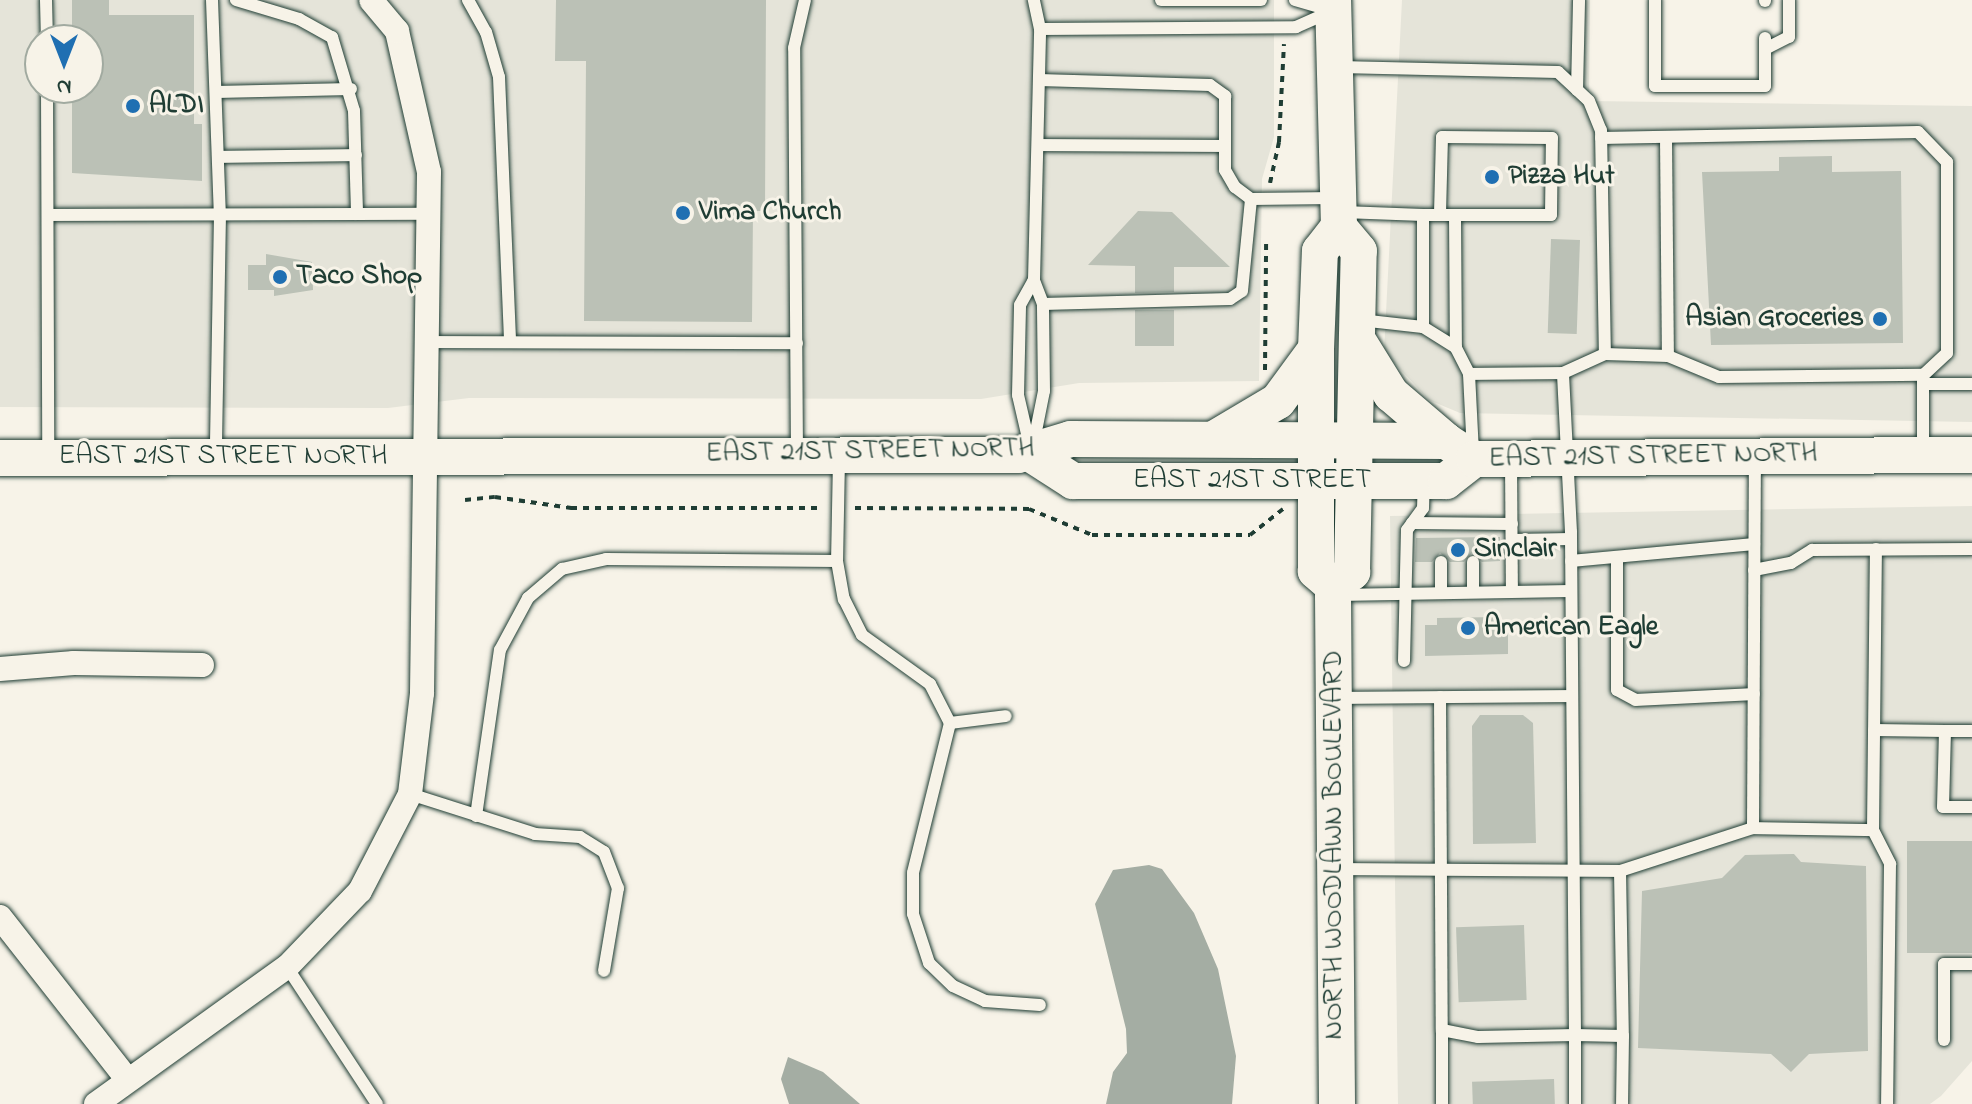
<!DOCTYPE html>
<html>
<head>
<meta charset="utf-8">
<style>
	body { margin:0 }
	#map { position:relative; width:1972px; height:1104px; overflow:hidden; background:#f7f3e8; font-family:"Indie Flower",sans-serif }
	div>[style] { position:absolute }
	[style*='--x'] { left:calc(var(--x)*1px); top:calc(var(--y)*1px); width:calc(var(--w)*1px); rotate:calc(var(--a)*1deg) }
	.built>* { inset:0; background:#e5e4d9 }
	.water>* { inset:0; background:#a4ada3 }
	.building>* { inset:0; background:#bbc1b6; transform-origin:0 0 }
	.path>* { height:4px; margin-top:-2px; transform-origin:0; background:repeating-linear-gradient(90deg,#1f3d34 0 6px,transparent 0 12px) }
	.roads { filter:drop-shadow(0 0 2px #1f3d34) drop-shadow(0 0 2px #1f3d34) }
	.lane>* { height:12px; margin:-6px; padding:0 6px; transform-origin:6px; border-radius:6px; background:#f7f3e8 }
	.street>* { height:24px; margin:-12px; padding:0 12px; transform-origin:12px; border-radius:12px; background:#f7f3e8 }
	.secondary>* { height:36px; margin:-18px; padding:0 18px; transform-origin:18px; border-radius:18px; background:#f7f3e8 }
	.dots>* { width:22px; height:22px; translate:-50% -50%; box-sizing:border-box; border:4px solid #f7f3e8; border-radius:50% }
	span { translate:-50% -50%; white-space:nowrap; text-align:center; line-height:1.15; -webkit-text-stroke:6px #f7f3e8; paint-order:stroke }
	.poi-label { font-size:28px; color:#1f3d34; font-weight:700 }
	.left { translate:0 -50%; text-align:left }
	.right { translate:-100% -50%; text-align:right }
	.street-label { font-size:28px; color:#1f3d34 }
	.north { position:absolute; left:24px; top:24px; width:80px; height:80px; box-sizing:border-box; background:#f7f3e8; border:2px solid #a1aaa0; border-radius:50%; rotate:180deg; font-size:22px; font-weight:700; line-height:32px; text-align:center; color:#1f3d34 }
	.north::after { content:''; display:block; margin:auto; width:28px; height:36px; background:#1f6fb2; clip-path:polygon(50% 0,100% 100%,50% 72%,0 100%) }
</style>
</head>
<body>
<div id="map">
	<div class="built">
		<div style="clip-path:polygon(evenodd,0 0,1274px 0,1274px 137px,1262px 179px,1259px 381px,1079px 383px,981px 399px,469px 398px,388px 408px,0 407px,0 0,40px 40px,88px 40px,88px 88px,40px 88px,40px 40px)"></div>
		<div style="clip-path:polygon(1402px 0,1590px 0,1589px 101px,1972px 106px,1972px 422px,1460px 413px,1429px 400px,1384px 352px)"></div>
		<div style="clip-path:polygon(1972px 506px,1972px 1061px,1941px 1096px,1930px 1104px,1398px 1104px,1390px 516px)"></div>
	</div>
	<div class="water">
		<div style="clip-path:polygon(1149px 865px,1162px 869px,1194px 913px,1218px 969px,1236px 1056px,1232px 1104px,1106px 1104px,1113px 1072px,1127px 1053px,1126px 1029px,1095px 904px,1113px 870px)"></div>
		<div style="clip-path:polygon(788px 1057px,823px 1072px,860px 1104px,789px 1104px,781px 1079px)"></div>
	</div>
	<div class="building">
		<div style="clip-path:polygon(72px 0,109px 0,109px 15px,194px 15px,194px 124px,202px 124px,202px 181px,72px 173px,72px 88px,88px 88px,88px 40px,72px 40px)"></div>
		<div style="clip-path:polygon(556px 0,766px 0,765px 211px,753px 211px,752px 322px,584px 321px,586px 61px,555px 61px)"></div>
		<div style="clip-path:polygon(1832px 156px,1832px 172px,1901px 171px,1903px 343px,1711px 345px,1702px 172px,1779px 171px,1779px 157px)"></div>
		<div style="clip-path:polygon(1138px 211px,1172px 212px,1230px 267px,1174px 267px,1174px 292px,1135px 293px,1135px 266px,1088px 265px)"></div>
		<div style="left:1551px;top:239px;width:29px;height:94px;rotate:2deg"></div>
		<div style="clip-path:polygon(266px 254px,312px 262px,313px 290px,274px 296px,274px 290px,248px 290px,248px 265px,266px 265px)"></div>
		<div style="left:1174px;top:310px;width:36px;height:39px;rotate:90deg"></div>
		<div style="clip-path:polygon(1500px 537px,1500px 561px,1482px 562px,1472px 553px,1464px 562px,1450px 562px,1440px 553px,1432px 562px,1415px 562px,1416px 538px)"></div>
		<div style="clip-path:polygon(1497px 617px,1497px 623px,1508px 623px,1508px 654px,1425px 656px,1425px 625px,1437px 625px,1437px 618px)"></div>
		<div style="clip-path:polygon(1480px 715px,1523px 715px,1533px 723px,1536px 843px,1473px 844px,1472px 726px)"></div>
		<div style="left:1972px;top:841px;width:112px;height:65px;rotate:90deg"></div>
		<div style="clip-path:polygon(1794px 854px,1801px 862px,1866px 866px,1868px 1051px,1809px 1054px,1791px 1072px,1771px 1054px,1638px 1048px,1642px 891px,1722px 878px,1745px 855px)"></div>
		<div style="left:1524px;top:925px;width:75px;height:68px;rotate:88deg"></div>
		<div style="left:1554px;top:1079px;width:25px;height:82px;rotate:88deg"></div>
	</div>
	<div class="path">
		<div style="--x:1270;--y:183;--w:42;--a:-77.6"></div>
		<div style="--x:1279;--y:142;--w:98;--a:-87.1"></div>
		<div style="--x:1265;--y:370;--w:127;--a:-89.5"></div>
		<div style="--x:465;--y:500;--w:30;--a:-6"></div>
		<div style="--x:495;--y:497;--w:77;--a:8.2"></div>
		<div style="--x:571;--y:508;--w:251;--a:0"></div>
		<div style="--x:855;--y:508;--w:174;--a:0.3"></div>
		<div style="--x:1029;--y:509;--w:68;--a:22.4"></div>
		<div style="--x:1092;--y:535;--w:158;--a:0"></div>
		<div style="--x:1250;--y:535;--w:42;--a:-38.2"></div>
	</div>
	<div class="roads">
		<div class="lane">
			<div style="--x:46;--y:0;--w:40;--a:88.6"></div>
			<div style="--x:212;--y:0;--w:214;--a:87.9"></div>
			<div style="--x:220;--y:214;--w:240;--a:91"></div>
			<div style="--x:236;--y:0;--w:66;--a:16.8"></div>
			<div style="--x:299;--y:19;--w:38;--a:29"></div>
			<div style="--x:332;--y:37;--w:77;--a:73.4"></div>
			<div style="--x:354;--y:111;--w:103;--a:88.3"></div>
			<div style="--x:468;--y:0;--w:37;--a:61"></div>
			<div style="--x:486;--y:32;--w:47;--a:73.9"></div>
			<div style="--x:499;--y:77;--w:265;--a:87.6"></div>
			<div style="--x:1161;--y:0;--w:100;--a:0"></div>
			<div style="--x:1295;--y:0;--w:36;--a:16"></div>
			<div style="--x:1655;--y:0;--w:86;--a:90"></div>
			<div style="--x:1655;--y:86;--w:110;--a:0"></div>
			<div style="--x:1765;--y:86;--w:48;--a:-90"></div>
			<div style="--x:1765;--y:0;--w:1;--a:90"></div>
			<div style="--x:1040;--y:29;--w:256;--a:-0.4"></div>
			<div style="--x:1296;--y:27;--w:37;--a:-24"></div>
			<div style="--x:1765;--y:49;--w:27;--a:-27"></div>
			<div style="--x:1789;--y:37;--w:37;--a:-90"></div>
			<div style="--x:1339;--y:67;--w:219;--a:1.3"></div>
			<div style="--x:1558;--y:72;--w:42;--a:43.1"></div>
			<div style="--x:1589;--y:101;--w:31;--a:68"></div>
			<div style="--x:1601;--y:130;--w:224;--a:89"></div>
			<div style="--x:1039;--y:80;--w:171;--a:1.7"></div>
			<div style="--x:1210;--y:85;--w:19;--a:36"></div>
			<div style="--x:1225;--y:96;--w:74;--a:90"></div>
			<div style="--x:1225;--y:170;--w:20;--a:60"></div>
			<div style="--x:1235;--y:187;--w:20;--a:37"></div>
			<div style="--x:1251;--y:199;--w:83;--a:-0.7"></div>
			<div style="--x:47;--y:88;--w:366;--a:89.8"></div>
			<div style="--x:1577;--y:90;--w:90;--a:-88.7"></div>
			<div style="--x:216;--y:92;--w:135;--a:-1.3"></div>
			<div style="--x:1666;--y:137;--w:219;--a:89.5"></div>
			<div style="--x:1601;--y:138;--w:317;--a:-1.1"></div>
			<div style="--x:1918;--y:132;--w:42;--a:46"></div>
			<div style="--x:1947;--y:162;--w:191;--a:90"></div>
			<div style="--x:1947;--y:353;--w:33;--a:137"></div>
			<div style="--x:1039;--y:145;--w:186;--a:0.3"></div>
			<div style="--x:218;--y:157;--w:138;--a:-0.8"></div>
			<div style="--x:1343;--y:212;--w:80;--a:2.1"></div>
			<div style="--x:1423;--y:215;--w:112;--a:90"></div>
			<div style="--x:48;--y:215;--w:380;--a:-0.2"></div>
			<div style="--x:1423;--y:215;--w:128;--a:0"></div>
			<div style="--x:1551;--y:215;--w:77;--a:-89.3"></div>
			<div style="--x:1552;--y:138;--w:110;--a:-179.5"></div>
			<div style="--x:1442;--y:137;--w:78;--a:91.5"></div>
			<div style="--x:1455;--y:215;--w:133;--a:89.6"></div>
			<div style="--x:1043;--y:304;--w:187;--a:-1.5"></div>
			<div style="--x:1230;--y:299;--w:14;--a:-34"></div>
			<div style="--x:1242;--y:291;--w:92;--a:-84.4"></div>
			<div style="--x:1360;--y:320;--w:63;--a:6.3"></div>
			<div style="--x:1423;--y:327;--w:39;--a:32"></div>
			<div style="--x:1456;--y:348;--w:29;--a:63"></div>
			<div style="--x:1469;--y:374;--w:78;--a:87.1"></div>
			<div style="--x:425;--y:342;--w:372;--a:0.2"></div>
			<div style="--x:1563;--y:373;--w:46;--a:-24.3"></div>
			<div style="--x:1605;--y:354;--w:63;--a:1.8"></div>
			<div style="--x:1668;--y:356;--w:55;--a:22.4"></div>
			<div style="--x:1719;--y:377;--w:204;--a:-0.6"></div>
			<div style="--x:1923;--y:375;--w:77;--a:90"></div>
			<div style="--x:1923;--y:384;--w:49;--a:0"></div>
			<div style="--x:1033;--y:446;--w:56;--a:-78.7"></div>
			<div style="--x:1044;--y:391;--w:87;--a:-90.7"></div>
			<div style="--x:1043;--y:304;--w:26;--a:-111"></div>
			<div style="--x:1034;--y:280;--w:251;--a:-88.6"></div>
			<div style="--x:1040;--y:29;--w:30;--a:-102"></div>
			<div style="--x:1030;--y:447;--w:53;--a:-103"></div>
			<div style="--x:1018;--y:395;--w:90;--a:-88.7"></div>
			<div style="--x:1020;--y:305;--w:29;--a:-61"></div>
			<div style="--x:797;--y:453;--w:405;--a:-90.4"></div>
			<div style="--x:794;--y:48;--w:49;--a:-77.1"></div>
			<div style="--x:839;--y:459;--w:102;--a:91.1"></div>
			<div style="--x:837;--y:561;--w:39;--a:80"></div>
			<div style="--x:844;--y:599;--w:40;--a:63.4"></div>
			<div style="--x:862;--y:635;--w:84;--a:35.8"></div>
			<div style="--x:930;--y:684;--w:44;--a:62.9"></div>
			<div style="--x:950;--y:723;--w:154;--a:103.9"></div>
			<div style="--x:913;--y:873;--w:41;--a:90"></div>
			<div style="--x:913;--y:914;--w:52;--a:71.9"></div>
			<div style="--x:929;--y:963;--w:33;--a:44"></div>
			<div style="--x:953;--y:986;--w:35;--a:25"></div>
			<div style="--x:985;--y:1001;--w:55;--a:4.2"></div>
			<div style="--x:1511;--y:461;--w:129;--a:89.6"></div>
			<div style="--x:1412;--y:523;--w:100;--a:0.6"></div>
			<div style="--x:1513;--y:540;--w:58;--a:-1"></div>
			<div style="--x:1617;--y:557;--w:133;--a:90"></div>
			<div style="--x:1617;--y:690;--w:21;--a:28"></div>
			<div style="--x:1636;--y:700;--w:118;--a:-2.9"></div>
			<div style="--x:1571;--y:561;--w:184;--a:-5.3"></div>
			<div style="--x:1473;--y:562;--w:29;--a:90"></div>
			<div style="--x:1754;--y:570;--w:38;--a:-11"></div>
			<div style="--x:1791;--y:563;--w:25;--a:-32"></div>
			<div style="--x:1812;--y:550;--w:160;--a:-0.4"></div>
			<div style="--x:1441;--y:591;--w:29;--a:-90"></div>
			<div style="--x:1338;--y:595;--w:232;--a:-1"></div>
			<div style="--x:1404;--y:661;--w:131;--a:-88.7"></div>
			<div style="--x:1407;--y:530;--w:27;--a:-54"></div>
			<div style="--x:1423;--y:508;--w:24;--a:-88"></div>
			<div style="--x:1440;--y:697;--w:333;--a:89.7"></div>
			<div style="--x:1442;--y:1030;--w:37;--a:11"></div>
			<div style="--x:1478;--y:1037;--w:97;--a:-1.2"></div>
			<div style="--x:1575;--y:1035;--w:503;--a:-90.46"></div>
			<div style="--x:1571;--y:532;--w:159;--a:-92.9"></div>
			<div style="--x:1563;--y:373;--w:94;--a:179.4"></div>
			<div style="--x:1337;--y:698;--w:233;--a:-0.5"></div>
			<div style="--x:950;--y:723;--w:56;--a:-7.1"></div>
			<div style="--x:1874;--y:730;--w:71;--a:0.8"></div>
			<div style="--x:1945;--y:731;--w:76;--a:91.5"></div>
			<div style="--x:1943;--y:807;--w:29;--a:0"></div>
			<div style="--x:1945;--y:731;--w:27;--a:0"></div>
			<div style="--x:410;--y:794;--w:131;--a:17.7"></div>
			<div style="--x:535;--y:834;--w:45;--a:3.8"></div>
			<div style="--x:580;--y:837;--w:28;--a:32"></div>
			<div style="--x:604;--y:852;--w:39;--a:69"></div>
			<div style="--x:618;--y:888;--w:84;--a:99.6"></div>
			<div style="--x:476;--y:816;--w:168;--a:-81.8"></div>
			<div style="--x:500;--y:650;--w:59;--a:-61.7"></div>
			<div style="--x:528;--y:598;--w:45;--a:-40.5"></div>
			<div style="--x:562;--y:569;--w:45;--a:-12.8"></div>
			<div style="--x:606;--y:559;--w:231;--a:0.5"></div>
			<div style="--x:1753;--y:828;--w:120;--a:1"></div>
			<div style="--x:1873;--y:830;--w:281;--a:-89.4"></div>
			<div style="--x:1873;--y:830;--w:38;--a:63"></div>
			<div style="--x:1890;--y:864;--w:240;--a:90.7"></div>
			<div style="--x:1338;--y:869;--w:282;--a:0.4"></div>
			<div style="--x:1620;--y:871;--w:165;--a:89"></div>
			<div style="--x:1620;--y:871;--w:140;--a:-17.9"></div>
			<div style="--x:1753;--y:828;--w:369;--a:-89.7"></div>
			<div style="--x:287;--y:967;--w:164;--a:56.7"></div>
			<div style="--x:1442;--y:1030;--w:74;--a:90"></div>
			<div style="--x:1944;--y:1040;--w:76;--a:-90"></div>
			<div style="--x:1944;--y:964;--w:28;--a:0"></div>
			<div style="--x:1575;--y:1104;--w:69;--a:-90"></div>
			<div style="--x:1575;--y:1035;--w:48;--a:1.2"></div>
			<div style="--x:1623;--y:1036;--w:68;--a:90.8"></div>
		</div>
		<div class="street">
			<div style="--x:0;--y:669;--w:74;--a:-4.6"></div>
			<div style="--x:74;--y:663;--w:128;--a:0.9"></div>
			<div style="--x:0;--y:917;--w:207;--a:51.9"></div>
			<div style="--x:96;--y:1104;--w:235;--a:-35.7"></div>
			<div style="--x:287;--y:967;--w:105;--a:-46.2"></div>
			<div style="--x:360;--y:891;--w:109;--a:-62.7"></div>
			<div style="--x:410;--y:794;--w:102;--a:-83.2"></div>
			<div style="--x:422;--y:693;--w:521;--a:-89.23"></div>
			<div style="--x:429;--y:172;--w:145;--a:-102.8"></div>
			<div style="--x:397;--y:31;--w:40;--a:-130"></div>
		</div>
		<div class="secondary">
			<div style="--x:1357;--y:339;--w:65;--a:58.3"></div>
			<div style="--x:1391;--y:394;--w:72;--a:40.5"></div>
			<div style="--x:1214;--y:439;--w:74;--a:-30.7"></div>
			<div style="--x:1278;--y:401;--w:64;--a:-53.8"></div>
			<div style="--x:1031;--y:454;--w:50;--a:32.7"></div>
			<div style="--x:1073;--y:481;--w:373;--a:0"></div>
			<div style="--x:1446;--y:481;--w:36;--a:-38"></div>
			<div style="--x:0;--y:458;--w:1018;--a:-0.17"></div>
			<div style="--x:1018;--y:455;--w:55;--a:-16.8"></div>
			<div style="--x:1071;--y:439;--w:375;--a:0.3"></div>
			<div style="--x:1446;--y:441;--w:33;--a:33"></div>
			<div style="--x:1474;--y:459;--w:498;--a:-0.5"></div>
			<div style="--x:1333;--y:586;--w:24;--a:-36"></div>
			<div style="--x:1352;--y:572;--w:321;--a:-88.8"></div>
			<div style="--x:1359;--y:251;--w:31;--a:-130"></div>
			<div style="--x:1339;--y:227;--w:227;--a:-91.5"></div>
			<div style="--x:1337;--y:1104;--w:508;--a:-90.45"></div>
			<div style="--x:1333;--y:596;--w:10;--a:-90"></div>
			<div style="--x:1333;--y:586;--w:23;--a:-139"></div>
			<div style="--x:1316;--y:571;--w:222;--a:-90"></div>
			<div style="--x:1316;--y:349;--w:98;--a:-87.7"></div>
			<div style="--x:1320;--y:251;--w:31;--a:-52"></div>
		</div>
	</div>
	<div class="dots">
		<div style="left:133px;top:106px;background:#1f6fb2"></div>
		<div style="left:1492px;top:177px;background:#1f6fb2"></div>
		<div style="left:683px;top:213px;background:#1f6fb2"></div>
		<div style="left:280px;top:277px;background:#1f6fb2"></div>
		<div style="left:1880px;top:319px;background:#1f6fb2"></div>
		<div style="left:1458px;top:550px;background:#1f6fb2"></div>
		<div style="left:1468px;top:628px;background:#1f6fb2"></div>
	</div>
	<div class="poi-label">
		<span class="left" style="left:149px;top:106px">ALDI</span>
		<span class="left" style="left:1508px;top:177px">Pizza Hut</span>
		<span class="left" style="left:699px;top:213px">Vima Church</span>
		<span class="left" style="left:296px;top:277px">Taco Shop</span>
		<span class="right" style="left:1864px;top:319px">Asian Groceries</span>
		<span class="left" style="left:1474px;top:550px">Sinclair</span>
		<span class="left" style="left:1484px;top:628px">American Eagle</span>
	</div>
	<div class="street-label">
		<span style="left:870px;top:452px;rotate:-1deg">EAST 21ST STREET NORTH</span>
		<span style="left:223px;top:457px">EAST 21ST STREET NORTH</span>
		<span style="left:1653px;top:457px;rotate:-1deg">EAST 21ST STREET NORTH</span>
		<span style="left:1252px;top:481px">EAST 21ST STREET</span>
		<span style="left:1335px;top:845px;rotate:-90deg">NORTH WOODLAWN BOULEVARD</span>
	</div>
	<div class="north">N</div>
</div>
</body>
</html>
